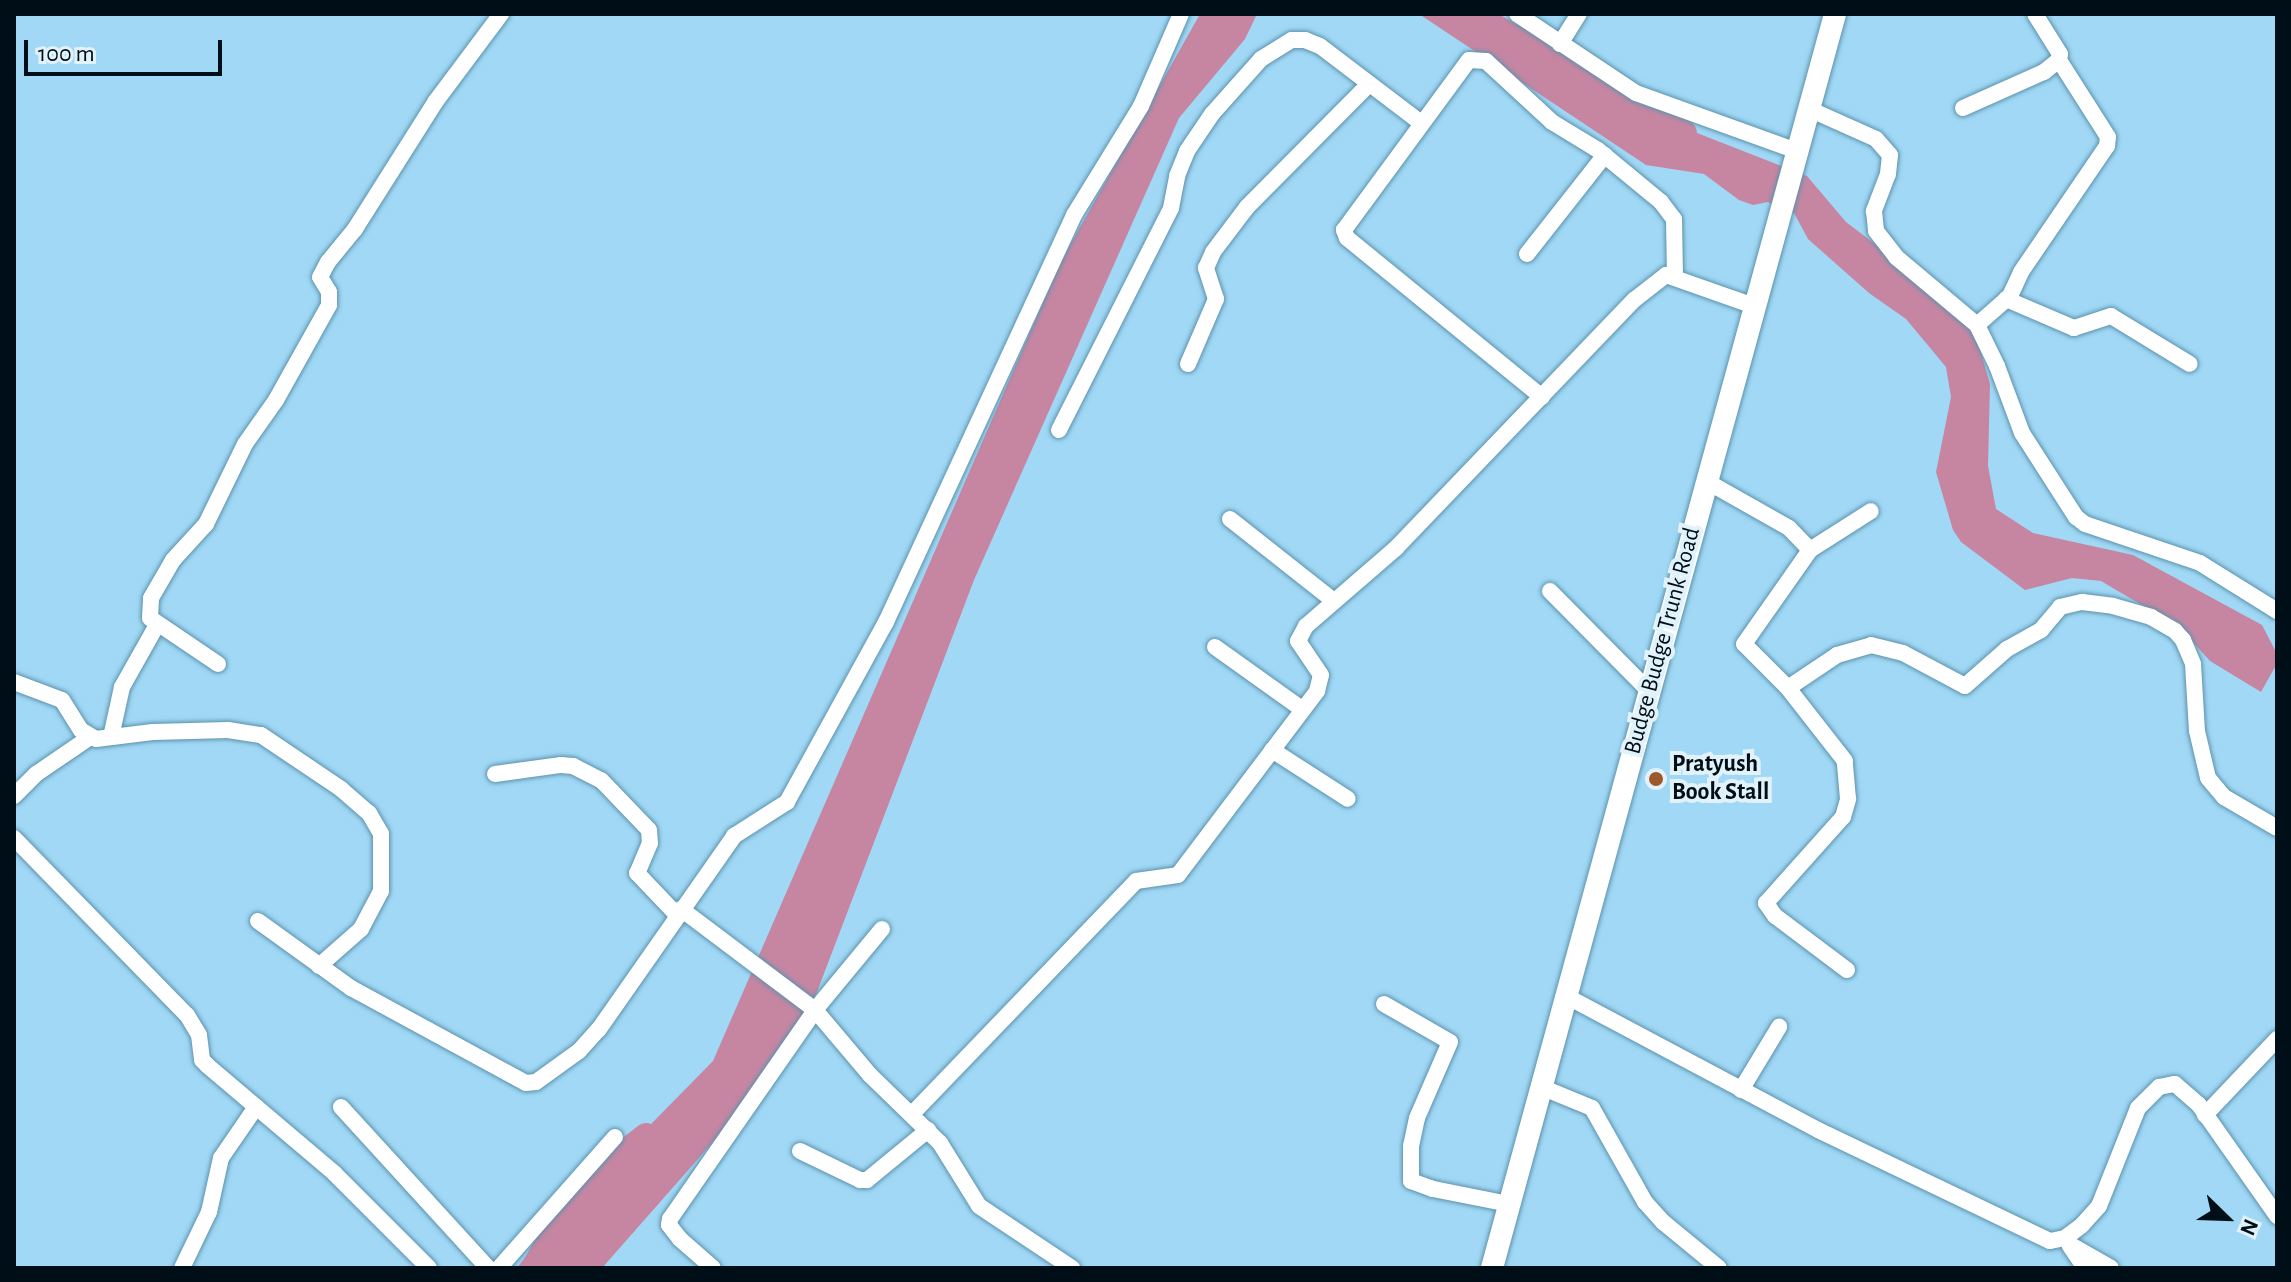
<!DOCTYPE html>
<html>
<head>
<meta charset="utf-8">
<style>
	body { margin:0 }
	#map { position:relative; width:2291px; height:1282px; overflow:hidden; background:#a0d8f5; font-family:"Alegreya Sans",sans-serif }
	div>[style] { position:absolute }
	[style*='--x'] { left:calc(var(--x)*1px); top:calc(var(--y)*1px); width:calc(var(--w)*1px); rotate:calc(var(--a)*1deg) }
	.water>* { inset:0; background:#c686a2 }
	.river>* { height:24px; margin:-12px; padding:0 12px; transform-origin:12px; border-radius:12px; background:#c686a2 }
	.roads { filter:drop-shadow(0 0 2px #5c92ad) drop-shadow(0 0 2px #5c92ad) }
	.minor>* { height:16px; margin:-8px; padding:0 8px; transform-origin:8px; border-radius:8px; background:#fff }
	.secondary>* { height:22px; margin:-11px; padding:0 11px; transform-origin:11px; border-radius:11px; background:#fff }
	.dots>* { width:22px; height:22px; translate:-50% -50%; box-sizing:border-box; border:4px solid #e2f2fb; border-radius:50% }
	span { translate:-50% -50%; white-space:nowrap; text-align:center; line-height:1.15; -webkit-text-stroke:8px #e2f2fb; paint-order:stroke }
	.street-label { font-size:24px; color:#000e18 }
	.poi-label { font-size:24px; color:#000e18; font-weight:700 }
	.left { translate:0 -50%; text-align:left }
	.frame { position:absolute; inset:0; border:16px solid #000e18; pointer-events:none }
	.north { position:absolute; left:2187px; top:1178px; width:80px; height:80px; -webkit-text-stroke:6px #e2f2fb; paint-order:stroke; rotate:113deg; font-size:22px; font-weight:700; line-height:32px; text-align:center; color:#000e18 }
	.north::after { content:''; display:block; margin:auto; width:28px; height:36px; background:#000e18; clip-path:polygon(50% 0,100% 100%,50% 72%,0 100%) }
	.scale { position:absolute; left:24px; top:40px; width:198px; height:36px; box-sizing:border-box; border:4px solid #000e18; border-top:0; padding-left:10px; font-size:24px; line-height:28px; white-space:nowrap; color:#000e18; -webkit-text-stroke:6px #e2f2fb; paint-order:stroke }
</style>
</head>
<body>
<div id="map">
	<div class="water">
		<div style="clip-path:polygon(1200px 14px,1257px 14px,1245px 39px,1179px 118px,974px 580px,812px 1005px,750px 1100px,602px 1268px,517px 1268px,542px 1235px,713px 1061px,1061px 261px)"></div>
		<div style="clip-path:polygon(1419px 14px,1486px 14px,1613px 100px,1807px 176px,1846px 222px,1953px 303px,1977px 339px,1990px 384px,1988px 466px,1996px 509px,2033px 533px,2133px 555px,2262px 625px,2276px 652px,2275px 667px,2261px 692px,2210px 661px,2179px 627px,2101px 581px,2072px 578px,2025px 590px,1961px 542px,1953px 530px,1936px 472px,1951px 397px,1946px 367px,1906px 319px,1869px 293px,1808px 239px,1794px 213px,1768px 202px,1753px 205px,1739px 200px,1704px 174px,1646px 165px)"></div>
	</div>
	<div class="river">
		<div style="--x:1474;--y:14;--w:242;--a:29.4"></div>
		<div style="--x:533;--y:1268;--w:89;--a:-61.1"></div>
		<div style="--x:576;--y:1190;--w:89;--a:-38.2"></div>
	</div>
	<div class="roads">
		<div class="minor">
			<div style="--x:1517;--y:14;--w:143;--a:33.6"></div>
			<div style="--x:1636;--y:93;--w:171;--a:19.8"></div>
			<div style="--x:1560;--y:44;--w:36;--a:-58"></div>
			<div style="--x:1963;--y:108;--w:89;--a:-24"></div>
			<div style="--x:2044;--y:72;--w:19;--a:-39"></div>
			<div style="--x:2059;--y:60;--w:6;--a:-81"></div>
			<div style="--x:2060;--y:54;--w:47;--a:-122"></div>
			<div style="--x:1809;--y:109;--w:73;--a:24.1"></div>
			<div style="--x:1876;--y:139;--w:21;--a:49"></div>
			<div style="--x:1890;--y:155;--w:19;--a:96"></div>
			<div style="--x:1888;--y:174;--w:40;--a:111"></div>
			<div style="--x:1874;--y:211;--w:20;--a:84"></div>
			<div style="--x:1876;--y:231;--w:33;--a:52"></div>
			<div style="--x:1896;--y:257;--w:106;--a:40"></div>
			<div style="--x:1977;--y:325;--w:46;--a:64"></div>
			<div style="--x:1997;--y:366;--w:72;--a:69.5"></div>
			<div style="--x:2022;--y:433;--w:100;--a:57.3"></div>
			<div style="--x:2076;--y:517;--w:11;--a:38"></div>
			<div style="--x:2085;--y:524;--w:121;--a:18.7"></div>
			<div style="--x:2200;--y:563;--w:91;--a:31.9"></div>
			<div style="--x:1527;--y:254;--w:126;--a:-51.8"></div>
			<div style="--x:2006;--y:299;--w:74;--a:23.1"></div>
			<div style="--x:2074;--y:328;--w:39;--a:-18"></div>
			<div style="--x:2111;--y:316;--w:92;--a:31.3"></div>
			<div style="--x:1977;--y:325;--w:44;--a:-41.3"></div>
			<div style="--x:2010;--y:296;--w:26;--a:-65"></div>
			<div style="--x:2021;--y:272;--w:153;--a:-55.7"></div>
			<div style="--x:2107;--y:146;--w:9;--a:-84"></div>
			<div style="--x:2108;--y:137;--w:91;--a:-122.5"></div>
			<div style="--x:1188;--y:364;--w:71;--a:-66.7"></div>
			<div style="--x:1216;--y:299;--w:33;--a:-108"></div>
			<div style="--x:1206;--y:268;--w:17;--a:-66"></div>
			<div style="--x:1213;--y:252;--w:56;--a:-52.9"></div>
			<div style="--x:1247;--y:207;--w:173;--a:-45.2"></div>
			<div style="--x:1542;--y:397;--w:252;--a:-140.8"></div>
			<div style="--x:1347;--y:238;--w:9;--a:-111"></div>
			<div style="--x:1344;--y:230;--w:211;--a:-53.7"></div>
			<div style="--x:1469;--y:60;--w:17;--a:3"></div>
			<div style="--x:1486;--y:61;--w:90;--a:42.7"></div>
			<div style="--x:1552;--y:122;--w:54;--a:31.3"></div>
			<div style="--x:1598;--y:150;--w:82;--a:39.5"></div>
			<div style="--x:1661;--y:202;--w:21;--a:53"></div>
			<div style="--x:1674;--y:219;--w:57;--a:89"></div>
			<div style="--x:1059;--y:430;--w:249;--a:-63.2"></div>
			<div style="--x:1171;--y:208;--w:33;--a:-79"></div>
			<div style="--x:1177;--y:176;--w:27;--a:-68"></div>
			<div style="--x:1187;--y:151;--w:45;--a:-56"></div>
			<div style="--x:1212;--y:114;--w:74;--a:-48.3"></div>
			<div style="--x:1261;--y:59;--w:36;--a:-32"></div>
			<div style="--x:1292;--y:40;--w:13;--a:0"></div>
			<div style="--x:1305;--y:40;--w:16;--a:22"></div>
			<div style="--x:1320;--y:46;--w:127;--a:37.3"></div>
			<div style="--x:1706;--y:481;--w:95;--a:29.5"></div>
			<div style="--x:1789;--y:528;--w:30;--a:46"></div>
			<div style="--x:1230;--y:519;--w:132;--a:38.3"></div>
			<div style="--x:1550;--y:591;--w:141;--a:45.3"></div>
			<div style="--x:1215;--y:647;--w:108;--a:35.6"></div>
			<div style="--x:218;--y:664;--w:82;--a:-145.9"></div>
			<div style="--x:150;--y:618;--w:20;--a:-87"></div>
			<div style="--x:151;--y:598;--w:44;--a:-59.9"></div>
			<div style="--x:173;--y:560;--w:49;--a:-47.5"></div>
			<div style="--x:206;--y:524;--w:89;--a:-64"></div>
			<div style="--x:245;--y:444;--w:54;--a:-54.8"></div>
			<div style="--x:276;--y:400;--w:109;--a:-60.8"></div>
			<div style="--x:329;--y:305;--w:13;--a:-90"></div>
			<div style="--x:329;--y:292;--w:17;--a:-121"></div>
			<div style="--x:320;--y:277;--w:17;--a:-62"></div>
			<div style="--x:328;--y:262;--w:43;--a:-50.7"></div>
			<div style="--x:355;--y:229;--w:151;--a:-57.7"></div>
			<div style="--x:436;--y:101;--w:109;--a:-53.2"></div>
			<div style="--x:14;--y:682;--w:51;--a:20.6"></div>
			<div style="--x:62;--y:700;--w:36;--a:58"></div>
			<div style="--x:81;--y:730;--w:17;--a:31"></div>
			<div style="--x:96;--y:739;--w:57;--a:-7"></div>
			<div style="--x:153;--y:732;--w:75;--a:-1.5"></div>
			<div style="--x:228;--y:730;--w:33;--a:9"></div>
			<div style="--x:261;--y:735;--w:97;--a:34"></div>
			<div style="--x:341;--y:789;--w:37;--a:41"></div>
			<div style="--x:369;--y:813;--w:24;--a:60"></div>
			<div style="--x:381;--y:834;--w:57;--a:90"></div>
			<div style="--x:381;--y:891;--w:43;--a:117.8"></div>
			<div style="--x:361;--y:929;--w:56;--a:138.6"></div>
			<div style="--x:1788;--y:688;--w:59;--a:-34"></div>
			<div style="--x:1837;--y:655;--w:35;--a:-16"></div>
			<div style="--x:1871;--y:645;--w:33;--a:14"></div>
			<div style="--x:1903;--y:653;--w:70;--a:28"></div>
			<div style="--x:1965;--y:686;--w:56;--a:-41.4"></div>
			<div style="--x:2007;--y:649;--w:39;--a:-29"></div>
			<div style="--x:2041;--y:630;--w:30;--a:-50"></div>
			<div style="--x:2060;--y:607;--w:23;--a:-13"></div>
			<div style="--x:2082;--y:602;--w:31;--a:7"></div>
			<div style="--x:2113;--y:606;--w:40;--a:16"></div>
			<div style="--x:2151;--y:617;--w:28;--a:30"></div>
			<div style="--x:2175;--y:631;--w:12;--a:48"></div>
			<div style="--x:2183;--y:640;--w:26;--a:67"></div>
			<div style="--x:2193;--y:664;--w:67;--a:86.6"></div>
			<div style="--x:2197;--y:731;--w:48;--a:76.8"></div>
			<div style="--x:2208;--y:778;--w:25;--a:50"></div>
			<div style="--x:2224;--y:797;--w:61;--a:30.3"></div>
			<div style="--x:111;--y:737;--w:51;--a:-77.6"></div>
			<div style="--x:122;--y:687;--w:71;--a:-60.6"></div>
			<div style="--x:1272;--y:750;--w:90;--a:32.8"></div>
			<div style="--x:495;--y:774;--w:67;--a:-7.8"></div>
			<div style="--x:561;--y:765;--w:12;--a:5"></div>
			<div style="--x:573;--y:766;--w:31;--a:27"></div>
			<div style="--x:601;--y:780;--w:69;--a:46.2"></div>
			<div style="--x:649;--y:830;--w:13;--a:86"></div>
			<div style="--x:650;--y:843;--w:33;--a:113"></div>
			<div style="--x:637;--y:873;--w:58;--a:46.4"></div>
			<div style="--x:14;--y:796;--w:31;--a:-45"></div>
			<div style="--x:36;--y:774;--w:65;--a:-34.4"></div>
			<div style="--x:14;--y:838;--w:248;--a:45.7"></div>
			<div style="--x:187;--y:1015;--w:23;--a:59"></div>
			<div style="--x:199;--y:1035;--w:25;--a:83"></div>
			<div style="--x:202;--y:1060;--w:8;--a:45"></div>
			<div style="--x:208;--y:1066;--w:165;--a:40.3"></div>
			<div style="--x:334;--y:1173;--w:134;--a:45"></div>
			<div style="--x:681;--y:909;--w:168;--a:37"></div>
			<div style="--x:815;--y:1010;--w:85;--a:49.8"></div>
			<div style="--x:870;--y:1075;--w:98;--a:44.2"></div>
			<div style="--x:940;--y:1143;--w:74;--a:58.2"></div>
			<div style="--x:979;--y:1206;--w:112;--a:33.7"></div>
			<div style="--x:258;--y:921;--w:115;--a:35.8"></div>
			<div style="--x:351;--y:988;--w:199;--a:28.5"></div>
			<div style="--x:526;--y:1083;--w:10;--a:-6"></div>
			<div style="--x:536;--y:1082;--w:53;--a:-35.8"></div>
			<div style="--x:579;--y:1051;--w:30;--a:-48"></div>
			<div style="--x:599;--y:1029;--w:236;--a:-55"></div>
			<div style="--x:734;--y:836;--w:63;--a:-32.7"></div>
			<div style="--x:787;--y:802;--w:205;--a:-61.2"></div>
			<div style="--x:886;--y:622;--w:448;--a:-65.2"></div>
			<div style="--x:1074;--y:215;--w:128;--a:-58.4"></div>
			<div style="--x:1141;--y:106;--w:100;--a:-66.5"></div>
			<div style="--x:1847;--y:970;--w:90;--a:-143.1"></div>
			<div style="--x:1775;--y:916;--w:16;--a:-125"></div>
			<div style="--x:1766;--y:903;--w:115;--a:-48.2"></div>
			<div style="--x:1843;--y:817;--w:19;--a:-74"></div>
			<div style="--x:1848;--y:799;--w:38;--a:-95"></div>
			<div style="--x:1845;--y:761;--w:93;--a:-128"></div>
			<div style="--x:1788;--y:688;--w:62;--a:-135"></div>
			<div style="--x:1744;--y:644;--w:115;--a:-54.9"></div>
			<div style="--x:1810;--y:550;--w:72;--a:-32.6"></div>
			<div style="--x:1566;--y:996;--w:285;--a:28"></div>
			<div style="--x:1818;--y:1130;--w:257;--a:25.6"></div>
			<div style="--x:2050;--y:1241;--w:15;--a:-11"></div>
			<div style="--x:2065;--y:1238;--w:21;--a:-37"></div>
			<div style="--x:2082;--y:1225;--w:25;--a:-48"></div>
			<div style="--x:2099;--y:1206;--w:105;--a:-68.3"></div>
			<div style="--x:2138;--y:1108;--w:30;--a:-45"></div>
			<div style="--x:2159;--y:1087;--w:16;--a:-11"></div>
			<div style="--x:2175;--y:1084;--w:32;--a:41"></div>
			<div style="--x:2199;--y:1105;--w:136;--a:54.9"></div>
			<div style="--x:1384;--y:1004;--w:76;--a:29.9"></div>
			<div style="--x:1450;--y:1042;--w:83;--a:113.5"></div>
			<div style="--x:1417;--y:1118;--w:29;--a:102"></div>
			<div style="--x:1411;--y:1146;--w:35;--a:90"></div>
			<div style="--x:1411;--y:1181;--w:23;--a:20"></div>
			<div style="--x:1433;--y:1189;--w:77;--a:11.2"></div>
			<div style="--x:1541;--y:1087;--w:55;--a:22.4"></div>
			<div style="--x:1592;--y:1108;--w:108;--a:60.6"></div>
			<div style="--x:1645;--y:1202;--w:27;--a:48"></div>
			<div style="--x:1663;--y:1222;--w:72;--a:39.4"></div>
			<div style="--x:1741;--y:1090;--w:74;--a:-58.9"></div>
			<div style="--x:341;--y:1107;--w:218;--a:47.6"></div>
			<div style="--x:912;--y:1114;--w:323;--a:-46.1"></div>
			<div style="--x:1136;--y:881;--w:42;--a:-8.1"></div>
			<div style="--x:1178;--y:875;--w:231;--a:-52.9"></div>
			<div style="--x:1317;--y:691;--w:16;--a:-76"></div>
			<div style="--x:1321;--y:675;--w:41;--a:-124.1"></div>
			<div style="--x:1298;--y:641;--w:17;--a:-62"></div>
			<div style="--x:1306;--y:626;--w:119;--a:-40.9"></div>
			<div style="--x:1396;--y:548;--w:344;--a:-46.2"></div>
			<div style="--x:1634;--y:300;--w:41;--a:-38"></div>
			<div style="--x:1666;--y:275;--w:93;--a:19.4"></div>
			<div style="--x:2205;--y:1115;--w:105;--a:-46.5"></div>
			<div style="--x:800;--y:1151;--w:67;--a:25.8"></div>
			<div style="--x:860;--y:1180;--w:7;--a:0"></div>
			<div style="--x:867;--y:1180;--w:79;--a:-39.3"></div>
			<div style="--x:2069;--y:1244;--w:48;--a:29.7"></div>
			<div style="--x:2070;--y:1246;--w:27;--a:56"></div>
			<div style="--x:182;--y:1268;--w:62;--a:-64.3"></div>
			<div style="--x:209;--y:1212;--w:55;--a:-77.5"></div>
			<div style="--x:221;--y:1158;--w:62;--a:-55.5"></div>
			<div style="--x:499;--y:1268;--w:175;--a:-48.5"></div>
			<div style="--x:713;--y:1268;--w:44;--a:-138.7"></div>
			<div style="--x:680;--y:1239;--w:18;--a:-128"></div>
			<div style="--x:669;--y:1225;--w:6;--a:-81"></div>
			<div style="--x:670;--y:1219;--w:254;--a:-55.2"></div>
			<div style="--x:815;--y:1010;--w:105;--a:-50.4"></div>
		</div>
		<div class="secondary">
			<div style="--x:1492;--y:1268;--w:1300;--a:-74.7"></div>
		</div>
	</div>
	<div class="dots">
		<div style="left:1656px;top:779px;background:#9d592b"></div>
	</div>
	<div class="street-label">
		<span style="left:1663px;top:641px;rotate:-75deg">Budge Budge Trunk Road</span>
	</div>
	<div class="poi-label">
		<span class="left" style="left:1672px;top:779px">Pratyush<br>Book Stall</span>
	</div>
	<div class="frame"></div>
	<div class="north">N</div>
	<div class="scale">100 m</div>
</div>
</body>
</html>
